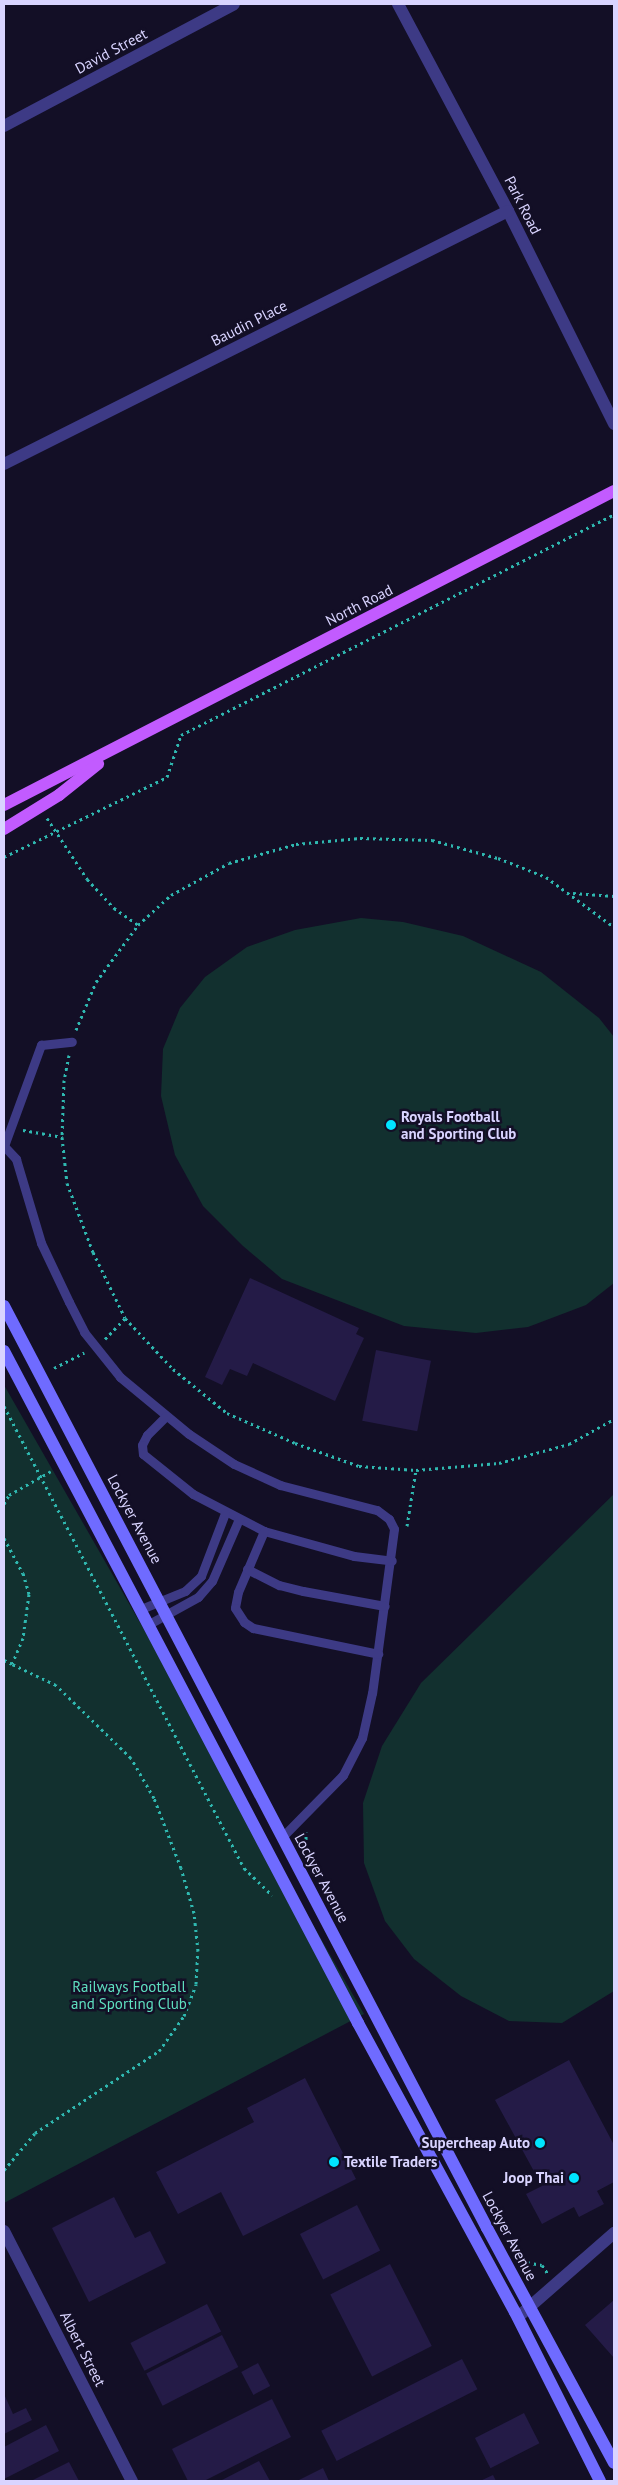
<!DOCTYPE html>
<html>
<head>
<meta charset="utf-8">
<style>
	body { margin:0 }
	#map { position:relative; width:618px; height:2485px; overflow:hidden; background:#130f26; font-family:"PT Sans",sans-serif }
	div>[style] { position:absolute }
	[style*='--x'] { left:calc(var(--x)*1px); top:calc(var(--y)*1px); width:calc(var(--w)*1px); rotate:calc(var(--a)*1deg) }
	.green>* { inset:0; background:#12302f }
	.building>* { inset:0; background:#241b47; transform-origin:0 0 }
	.path>* { height:3px; margin-top:-1.5px; transform-origin:0; background:repeating-linear-gradient(90deg,#2fb8b0 0 2.5px,transparent 0 6.5px) }
	.lane>* { height:9px; margin:-4.5px; padding:0 4.5px; transform-origin:4.5px; border-radius:4.5px; background:#3d3a85 }
	.street>* { height:12px; margin:-6px; padding:0 6px; transform-origin:6px; border-radius:6px; background:#3d3a85 }
	.secondary>* { height:12px; margin:-6px; padding:0 6px; transform-origin:6px; border-radius:6px; background:#6f6bff }
	.primary>* { height:12px; margin:-6px; padding:0 6px; transform-origin:6px; border-radius:6px; background:#c25bff }
	.dots>* { width:14px; height:14px; translate:-50% -50%; box-sizing:border-box; border:2px solid #130f26; border-radius:50% }
	span { translate:-50% -50%; white-space:nowrap; text-align:center; line-height:1.15; -webkit-text-stroke:5px #130f26; paint-order:stroke }
	.street-label { font-size:15px; color:#d9d4ff }
	.poi-label { font-size:15px; color:#d9d4ff; font-weight:700 }
	.left { translate:0 -50%; text-align:left }
	.right { translate:-100% -50%; text-align:right }
	.park-label { font-size:15px; color:#5fe0c0 }
	.frame { position:absolute; inset:0; border:5px solid #d9d4ff; pointer-events:none }
</style>
</head>
<body>
<div id="map">
	<div class="green">
		<div style="clip-path:polygon(361px 918px,403px 922px,463px 936px,541px 972px,599px 1018px,614px 1037px,614px 1283px,586px 1305px,528px 1327px,476px 1333px,404px 1326px,282px 1279px,243px 1246px,203px 1206px,175px 1155px,161px 1096px,163px 1049px,180px 1008px,205px 977px,247px 947px,295px 930px)"></div>
		<div style="clip-path:polygon(4px 1385px,364px 2014px,4px 2203px)"></div>
		<div style="clip-path:polygon(614px 1494px,614px 1991px,562px 2023px,509px 2021px,461px 1996px,414px 1959px,385px 1921px,364px 1863px,363px 1803px,382px 1746px,421px 1683px)"></div>
	</div>
	<div class="building">
		<div style="clip-path:polygon(250px 1278px,359px 1328px,356px 1334px,364px 1338px,335px 1401px,253px 1363px,247px 1376px,230px 1369px,222px 1385px,205px 1377px)"></div>
		<div style="left:376px;top:1350px;width:56px;height:72px;rotate:11deg"></div>
		<div style="clip-path:polygon(569px 2060px,614px 2145px,614px 2182px,597px 2191px,604px 2204px,579px 2217px,574px 2207px,542px 2224px,526px 2194px,542px 2186px,495px 2100px)"></div>
		<div style="clip-path:polygon(305px 2078px,356px 2179px,243px 2236px,221px 2192px,178px 2214px,156px 2172px,254px 2122px,247px 2108px)"></div>
		<div style="clip-path:polygon(114px 2197px,135px 2238px,150px 2231px,166px 2263px,89px 2302px,52px 2228px)"></div>
		<div style="left:357px;top:2205px;width:51px;height:64px;rotate:63deg"></div>
		<div style="left:390px;top:2264px;width:92px;height:67px;rotate:63deg"></div>
		<div style="clip-path:polygon(614px 2300px,614px 2358px,585px 2325px)"></div>
		<div style="left:207px;top:2304px;width:31px;height:86px;rotate:63deg"></div>
		<div style="left:222px;top:2335px;width:36px;height:85px;rotate:63deg"></div>
		<div style="left:462px;top:2359px;width:34px;height:158px;rotate:63deg"></div>
		<div style="left:258px;top:2363px;width:26px;height:19px;rotate:62deg"></div>
		<div style="clip-path:polygon(4px 2394px,13px 2414px,26px 2408px,32px 2420px,4px 2434px)"></div>
		<div style="clip-path:polygon(272px 2399px,291px 2437px,204px 2481px,188px 2481px,172px 2449px)"></div>
		<div style="left:524px;top:2413px;width:34px;height:55px;rotate:63deg"></div>
		<div style="clip-path:polygon(46px 2425px,59px 2451px,4px 2479px,4px 2447px)"></div>
		<div style="clip-path:polygon(259px 2461px,270px 2481px,220px 2481px)"></div>
		<div style="clip-path:polygon(69px 2462px,79px 2481px,31px 2481px)"></div>
		<div style="clip-path:polygon(323px 2468px,329px 2481px,297px 2481px)"></div>
		<div style="clip-path:polygon(493px 2475px,496px 2481px,480px 2481px)"></div>
	</div>
	<div class="path">
		<div style="--x:47;--y:818;--w:73;--a:56.7"></div>
		<div style="--x:87;--y:879;--w:40;--a:47"></div>
		<div style="--x:114;--y:908;--w:29;--a:35"></div>
		<div style="--x:4;--y:857;--w:182;--a:-26.1"></div>
		<div style="--x:167;--y:777;--w:44;--a:-71.6"></div>
		<div style="--x:181;--y:735;--w:486;--a:-27"></div>
		<div style="--x:573;--y:893;--w:41;--a:4.2"></div>
		<div style="--x:76;--y:1030;--w:52;--a:-67.4"></div>
		<div style="--x:96;--y:982;--w:71;--a:-53.6"></div>
		<div style="--x:138;--y:925;--w:45;--a:-42.3"></div>
		<div style="--x:171;--y:895;--w:66;--a:-28.9"></div>
		<div style="--x:229;--y:863;--w:70;--a:-15.8"></div>
		<div style="--x:296;--y:844;--w:64;--a:-5.4"></div>
		<div style="--x:360;--y:838;--w:72;--a:1.6"></div>
		<div style="--x:432;--y:840;--w:68;--a:15.3"></div>
		<div style="--x:498;--y:858;--w:52;--a:21.6"></div>
		<div style="--x:546;--y:877;--w:84;--a:36.3"></div>
		<div style="--x:69;--y:1055;--w:25;--a:101"></div>
		<div style="--x:64;--y:1080;--w:57;--a:92"></div>
		<div style="--x:62;--y:1137;--w:46;--a:83.8"></div>
		<div style="--x:67;--y:1183;--w:74;--a:69.4"></div>
		<div style="--x:93;--y:1252;--w:73;--a:64.1"></div>
		<div style="--x:125;--y:1318;--w:70;--a:46.7"></div>
		<div style="--x:173;--y:1369;--w:70;--a:39.2"></div>
		<div style="--x:227;--y:1413;--w:74;--a:23.8"></div>
		<div style="--x:295;--y:1443;--w:68;--a:19.8"></div>
		<div style="--x:359;--y:1466;--w:57;--a:4"></div>
		<div style="--x:416;--y:1470;--w:83;--a:-4.8"></div>
		<div style="--x:499;--y:1463;--w:73;--a:-15.2"></div>
		<div style="--x:569;--y:1444;--w:51;--a:-29.1"></div>
		<div style="--x:23;--y:1130;--w:40;--a:10"></div>
		<div style="--x:105;--y:1339;--w:29;--a:-46"></div>
		<div style="--x:54;--y:1368;--w:34;--a:-27"></div>
		<div style="--x:4;--y:1406;--w:521;--a:62.55"></div>
		<div style="--x:244;--y:1868;--w:39;--a:44"></div>
		<div style="--x:4;--y:1504;--w:10;--a:-61"></div>
		<div style="--x:9;--y:1495;--w:48;--a:-29.7"></div>
		<div style="--x:407;--y:1526;--w:57;--a:-80.9"></div>
		<div style="--x:4;--y:1538;--w:40;--a:62"></div>
		<div style="--x:23;--y:1573;--w:22;--a:74"></div>
		<div style="--x:29;--y:1594;--w:44;--a:97.8"></div>
		<div style="--x:23;--y:1638;--w:28;--a:113"></div>
		<div style="--x:12;--y:1664;--w:9;--a:-153"></div>
		<div style="--x:306;--y:1846;--w:14;--a:-90"></div>
		<div style="--x:4;--y:2170;--w:48;--a:-50"></div>
		<div style="--x:35;--y:2133;--w:149;--a:-33.5"></div>
		<div style="--x:159;--y:2051;--w:43;--a:-54.5"></div>
		<div style="--x:184;--y:2016;--w:34;--a:-69"></div>
		<div style="--x:196;--y:1984;--w:33;--a:-87"></div>
		<div style="--x:198;--y:1951;--w:38;--a:-96"></div>
		<div style="--x:194;--y:1913;--w:47;--a:-106.1"></div>
		<div style="--x:181;--y:1868;--w:75;--a:-111.1"></div>
		<div style="--x:154;--y:1798;--w:46;--a:-119.9"></div>
		<div style="--x:131;--y:1758;--w:105;--a:-135.8"></div>
		<div style="--x:56;--y:1685;--w:49;--a:-154.5"></div>
		<div style="--x:521;--y:2261;--w:21;--a:11"></div>
		<div style="--x:542;--y:2265;--w:11;--a:56"></div>
	</div>
	<div class="lane">
		<div style="--x:4;--y:1146;--w:18;--a:47"></div>
		<div style="--x:16;--y:1159;--w:88;--a:73.4"></div>
		<div style="--x:41;--y:1243;--w:65;--a:64.6"></div>
		<div style="--x:69;--y:1302;--w:34;--a:63"></div>
		<div style="--x:84;--y:1332;--w:58;--a:51.3"></div>
		<div style="--x:120;--y:1377;--w:89;--a:39.6"></div>
		<div style="--x:189;--y:1434;--w:54;--a:33.7"></div>
		<div style="--x:234;--y:1464;--w:51;--a:24.5"></div>
		<div style="--x:280;--y:1485;--w:100;--a:14.5"></div>
		<div style="--x:377;--y:1510;--w:15;--a:37"></div>
		<div style="--x:389;--y:1519;--w:11;--a:63"></div>
		<div style="--x:394;--y:1529;--w:165;--a:97.6"></div>
		<div style="--x:372;--y:1693;--w:46;--a:102.5"></div>
		<div style="--x:362;--y:1738;--w:42;--a:117.2"></div>
		<div style="--x:343;--y:1775;--w:87;--a:134.5"></div>
		<div style="--x:4;--y:1146;--w:108;--a:-69.9"></div>
		<div style="--x:41;--y:1045;--w:31;--a:-6"></div>
		<div style="--x:166;--y:1416;--w:27;--a:135"></div>
		<div style="--x:147;--y:1435;--w:11;--a:117"></div>
		<div style="--x:142;--y:1445;--w:9;--a:84"></div>
		<div style="--x:143;--y:1454;--w:64;--a:38.7"></div>
		<div style="--x:193;--y:1494;--w:80;--a:27.5"></div>
		<div style="--x:264;--y:1531;--w:93;--a:15.5"></div>
		<div style="--x:354;--y:1556;--w:38;--a:7"></div>
		<div style="--x:264;--y:1531;--w:66;--a:113.1"></div>
		<div style="--x:238;--y:1592;--w:16;--a:101"></div>
		<div style="--x:235;--y:1608;--w:17;--a:57"></div>
		<div style="--x:244;--y:1622;--w:11;--a:34"></div>
		<div style="--x:253;--y:1628;--w:128;--a:11.7"></div>
		<div style="--x:247;--y:1569;--w:36;--a:27"></div>
		<div style="--x:279;--y:1585;--w:25;--a:14"></div>
		<div style="--x:303;--y:1591;--w:83;--a:10.4"></div>
		<div style="--x:141;--y:1609;--w:48;--a:-22.2"></div>
		<div style="--x:185;--y:1591;--w:22;--a:-43"></div>
		<div style="--x:201;--y:1576;--w:67;--a:-69.1"></div>
		<div style="--x:149;--y:1624;--w:56;--a:-28.9"></div>
		<div style="--x:198;--y:1597;--w:21;--a:-49"></div>
		<div style="--x:212;--y:1581;--w:68;--a:-66.5"></div>
	</div>
	<div class="street">
		<div style="--x:398;--y:4;--w:234;--a:62"></div>
		<div style="--x:508;--y:211;--w:238;--a:63.5"></div>
		<div style="--x:4;--y:126;--w:260;--a:-27.9"></div>
		<div style="--x:4;--y:464;--w:564;--a:-26.66"></div>
		<div style="--x:4;--y:2231;--w:281;--a:62.9"></div>
		<div style="--x:518;--y:2317;--w:128;--a:-41.2"></div>
	</div>
	<div class="secondary">
		<div style="--x:4;--y:1306;--w:1041;--a:62.35"></div>
		<div style="--x:487;--y:2228;--w:267;--a:61.6"></div>
		<div style="--x:4;--y:1351;--w:760;--a:62.22"></div>
		<div style="--x:358;--y:2023;--w:329;--a:61.5"></div>
		<div style="--x:515;--y:2312;--w:189;--a:63.3"></div>
	</div>
	<div class="primary">
		<div style="--x:4;--y:805;--w:686;--a:-27.24"></div>
		<div style="--x:4;--y:829;--w:65;--a:-31.7"></div>
		<div style="--x:59;--y:795;--w:50;--a:-38.5"></div>
	</div>
	<div class="dots">
		<div style="left:391px;top:1125px;background:#00e5ff"></div>
		<div style="left:540px;top:2143px;background:#00e5ff"></div>
		<div style="left:334px;top:2162px;background:#00e5ff"></div>
		<div style="left:574px;top:2178px;background:#00e5ff"></div>
	</div>
	<div class="street-label">
		<span style="left:111px;top:51px;rotate:-28deg">David Street</span>
		<span style="left:523px;top:205px;rotate:63deg">Park Road</span>
		<span style="left:249px;top:323px;rotate:-27deg">Baudin Place</span>
		<span style="left:359px;top:605px;rotate:-27deg">North Road</span>
		<span style="left:135px;top:1519px;rotate:62deg">Lockyer Avenue</span>
		<span style="left:322px;top:1878px;rotate:62deg">Lockyer Avenue</span>
		<span style="left:510px;top:2236px;rotate:62deg">Lockyer Avenue</span>
		<span style="left:83px;top:2349px;rotate:63deg">Albert Street</span>
	</div>
	<div class="poi-label">
		<span class="left" style="left:401px;top:1125px">Royals Football<br>and Sporting Club</span>
		<span class="right" style="left:530px;top:2143px">Supercheap Auto</span>
		<span class="left" style="left:344px;top:2162px">Textile Traders</span>
		<span class="right" style="left:564px;top:2178px">Joop Thai</span>
	</div>
	<div class="park-label">
		<span style="left:129px;top:1995px">Railways Football<br>and Sporting Club</span>
	</div>
	<div class="frame"></div>
</div>
</body>
</html>
